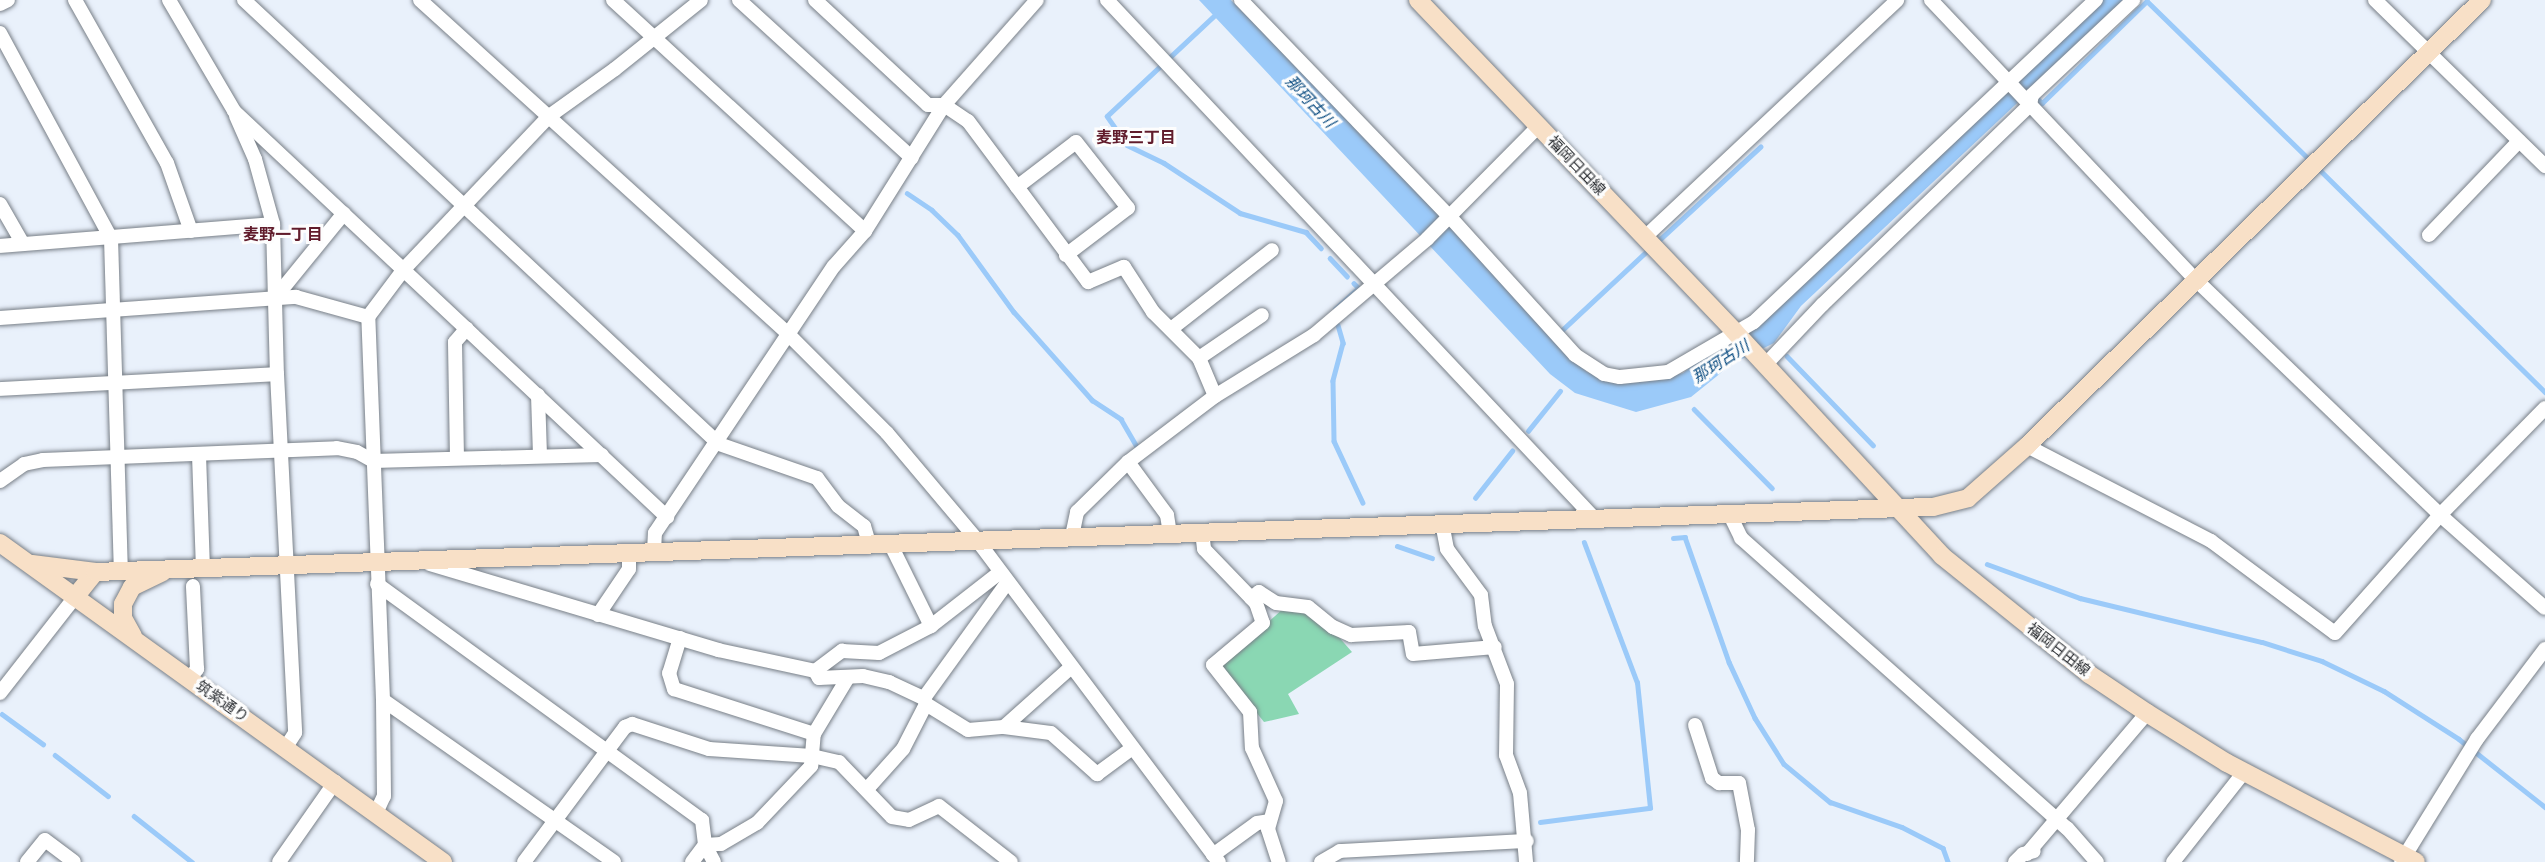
<!DOCTYPE html>
<html>
<head>
<meta charset="utf-8">
<style>
	body { margin:0 }
	#map { position:relative; width:2545px; height:862px; overflow:hidden; background:#e9f1fb; font-family:"DM Sans","Noto Sans JP",sans-serif }
	div>[style] { position:absolute }
	[style*='--x'] { left:calc(var(--x)*1px); top:calc(var(--y)*1px); width:calc(var(--w)*1px); rotate:calc(var(--a)*1deg) }
	.green>* { inset:0; background:#8ad7b3 }
	.water>* { inset:0; background:#9bcaf9 }
	.stream>* { height:4.5px; margin:-2.25px; padding:0 2.25px; transform-origin:2.25px; border-radius:2.25px; background:#9bcaf9 }
	.roads { filter:drop-shadow(0 0 2px #787f87) drop-shadow(0 0 2px #787f87) }
	.street>* { height:14px; margin:-7px; padding:0 7px; transform-origin:7px; border-radius:7px; background:#fff }
	.secondary>* { height:18px; margin:-9px; padding:0 9px; transform-origin:9px; border-radius:9px; background:#f8e0c7 }
	span { translate:-50% -50%; white-space:nowrap; text-align:center; line-height:1.15; -webkit-text-stroke:6px #fdfdfd; paint-order:stroke }
	.street-label { font-size:15px; color:#2b2e32 }
	.water-label { font-size:16px; color:#0b4c81; font-style:italic }
	.neighbourhood-label { font-size:16px; color:#611c2c; font-weight:700 }
</style>
</head>
<body>
<div id="map">
	<div class="green">
		<div style="clip-path:polygon(1285px 607px,1323px 619px,1352px 652px,1288px 694px,1299px 714px,1264px 722px,1222px 670px,1223px 663px)"></div>
	</div>
	<div class="water">
		<div style="clip-path:polygon(1199px 0,1231px 0,1388px 159px,1568px 356px,1587px 372px,1612px 380px,1660px 379px,1683px 373px,1719px 345px,2100px 0,2127px 0,1801px 306px,1774px 343px,1732px 364px,1691px 397px,1636px 412px,1575px 393px,1550px 374px)"></div>
	</div>
	<div class="stream">
		<div style="--x:2035;--y:96;--w:10;--a:45"></div>
		<div style="--x:2042;--y:103;--w:146;--a:-44.2"></div>
		<div style="--x:2147;--y:1;--w:228;--a:44.3"></div>
		<div style="--x:1107;--y:116;--w:35;--a:55"></div>
		<div style="--x:1127;--y:145;--w:41;--a:25.9"></div>
		<div style="--x:1164;--y:163;--w:91;--a:33.3"></div>
		<div style="--x:1240;--y:213;--w:69;--a:16.1"></div>
		<div style="--x:1306;--y:232;--w:22;--a:47"></div>
		<div style="--x:1107;--y:116;--w:151;--a:-43.1"></div>
		<div style="--x:2316;--y:166;--w:322;--a:44.6"></div>
		<div style="--x:907;--y:193;--w:30;--a:34"></div>
		<div style="--x:932;--y:210;--w:36;--a:44"></div>
		<div style="--x:958;--y:235;--w:95;--a:54"></div>
		<div style="--x:1014;--y:312;--w:118;--a:48.4"></div>
		<div style="--x:1092;--y:400;--w:35;--a:33"></div>
		<div style="--x:1121;--y:419;--w:30;--a:60"></div>
		<div style="--x:1656;--y:243;--w:142;--a:-42.7"></div>
		<div style="--x:1330;--y:258;--w:25;--a:47"></div>
		<div style="--x:1335;--y:309;--w:31;--a:-42"></div>
		<div style="--x:1358;--y:288;--w:6;--a:-135"></div>
		<div style="--x:1338;--y:325;--w:19;--a:74"></div>
		<div style="--x:1343;--y:343;--w:39;--a:105"></div>
		<div style="--x:1333;--y:381;--w:60;--a:89"></div>
		<div style="--x:1334;--y:441;--w:68;--a:64.9"></div>
		<div style="--x:1559;--y:333;--w:125;--a:-43"></div>
		<div style="--x:1787;--y:356;--w:124;--a:46"></div>
		<div style="--x:1694;--y:409;--w:111;--a:45.4"></div>
		<div style="--x:1528;--y:431;--w:51;--a:-51.3"></div>
		<div style="--x:1475;--y:498;--w:60;--a:-51.8"></div>
		<div style="--x:1673;--y:538;--w:12;--a:-5"></div>
		<div style="--x:1685;--y:537;--w:133;--a:70.6"></div>
		<div style="--x:1729;--y:662;--w:62;--a:65.1"></div>
		<div style="--x:1755;--y:718;--w:54;--a:57.8"></div>
		<div style="--x:1784;--y:764;--w:60;--a:39.6"></div>
		<div style="--x:1830;--y:802;--w:76;--a:19.1"></div>
		<div style="--x:1902;--y:827;--w:46;--a:27.1"></div>
		<div style="--x:1943;--y:848;--w:15;--a:70"></div>
		<div style="--x:1397;--y:546;--w:37;--a:19"></div>
		<div style="--x:1987;--y:564;--w:99;--a:20.1"></div>
		<div style="--x:2080;--y:598;--w:187;--a:13.6"></div>
		<div style="--x:2262;--y:642;--w:63;--a:17.6"></div>
		<div style="--x:2322;--y:661;--w:69;--a:25.8"></div>
		<div style="--x:2384;--y:691;--w:89;--a:32.6"></div>
		<div style="--x:2459;--y:739;--w:110;--a:38.3"></div>
		<div style="--x:2;--y:714;--w:51;--a:36.2"></div>
		<div style="--x:55;--y:755;--w:67;--a:37.7"></div>
		<div style="--x:134;--y:816;--w:74;--a:38.4"></div>
		<div style="--x:1540;--y:822;--w:111;--a:-7.3"></div>
		<div style="--x:1650;--y:808;--w:126;--a:-95.9"></div>
		<div style="--x:1637;--y:683;--w:150;--a:-110.7"></div>
	</div>
	<div class="roads">
		<div class="street">
			<div style="--x:75;--y:0;--w:187;--a:60.6"></div>
			<div style="--x:167;--y:163;--w:72;--a:70.6"></div>
			<div style="--x:169;--y:0;--w:129;--a:59.6"></div>
			<div style="--x:234;--y:111;--w:594;--a:43.16"></div>
			<div style="--x:244;--y:0;--w:650;--a:43.07"></div>
			<div style="--x:719;--y:444;--w:104;--a:19.1"></div>
			<div style="--x:817;--y:478;--w:35;--a:53"></div>
			<div style="--x:838;--y:506;--w:33;--a:38"></div>
			<div style="--x:864;--y:526;--w:18;--a:74"></div>
			<div style="--x:420;--y:0;--w:500;--a:42.2"></div>
			<div style="--x:790;--y:336;--w:137;--a:45"></div>
			<div style="--x:887;--y:433;--w:140;--a:49.9"></div>
			<div style="--x:977;--y:540;--w:403;--a:53.1"></div>
			<div style="--x:613;--y:0;--w:342;--a:42.5"></div>
			<div style="--x:739;--y:0;--w:234;--a:42.4"></div>
			<div style="--x:815;--y:0;--w:154;--a:42.9"></div>
			<div style="--x:928;--y:105;--w:16;--a:0"></div>
			<div style="--x:944;--y:105;--w:29;--a:34"></div>
			<div style="--x:968;--y:121;--w:201;--a:53.3"></div>
			<div style="--x:1088;--y:282;--w:39;--a:-23"></div>
			<div style="--x:1124;--y:267;--w:54;--a:57.2"></div>
			<div style="--x:1153;--y:312;--w:65;--a:45"></div>
			<div style="--x:1199;--y:358;--w:41;--a:67.2"></div>
			<div style="--x:1107;--y:0;--w:710;--a:46.77"></div>
			<div style="--x:1241;--y:0;--w:301;--a:46.1"></div>
			<div style="--x:1450;--y:217;--w:186;--a:47.8"></div>
			<div style="--x:1575;--y:355;--w:35;--a:33"></div>
			<div style="--x:1604;--y:374;--w:16;--a:11"></div>
			<div style="--x:1620;--y:377;--w:48;--a:-5.9"></div>
			<div style="--x:1668;--y:372;--w:99;--a:-30.2"></div>
			<div style="--x:1754;--y:322;--w:470;--a:-43.3"></div>
			<div style="--x:1931;--y:0;--w:386;--a:46.6"></div>
			<div style="--x:2196;--y:280;--w:339;--a:43.9"></div>
			<div style="--x:2440;--y:515;--w:140;--a:41.5"></div>
			<div style="--x:2375;--y:0;--w:238;--a:44.3"></div>
			<div style="--x:0;--y:4;--w:9;--a:-27"></div>
			<div style="--x:0;--y:33;--w:233;--a:61.6"></div>
			<div style="--x:111;--y:238;--w:333;--a:88.3"></div>
			<div style="--x:236;--y:116;--w:47;--a:66.2"></div>
			<div style="--x:255;--y:159;--w:67;--a:74.5"></div>
			<div style="--x:273;--y:224;--w:150;--a:88.5"></div>
			<div style="--x:1017;--y:187;--w:74;--a:-37.3"></div>
			<div style="--x:1076;--y:142;--w:84;--a:51.8"></div>
			<div style="--x:1128;--y:208;--w:78;--a:142.8"></div>
			<div style="--x:0;--y:204;--w:46;--a:60.1"></div>
			<div style="--x:2429;--y:235;--w:130;--a:-46.2"></div>
			<div style="--x:1645;--y:237;--w:346;--a:-43.2"></div>
			<div style="--x:0;--y:246;--w:274;--a:-4.6"></div>
			<div style="--x:275;--y:298;--w:109;--a:-50.9"></div>
			<div style="--x:0;--y:318;--w:297;--a:-4.1"></div>
			<div style="--x:296;--y:297;--w:75;--a:15.5"></div>
			<div style="--x:1171;--y:329;--w:128;--a:-38"></div>
			<div style="--x:1199;--y:358;--w:76;--a:-34.3"></div>
			<div style="--x:1765;--y:365;--w:83;--a:-46.5"></div>
			<div style="--x:1822;--y:305;--w:289;--a:-43.9"></div>
			<div style="--x:2030;--y:105;--w:10;--a:-79"></div>
			<div style="--x:2032;--y:95;--w:139;--a:-43.2"></div>
			<div style="--x:0;--y:389;--w:277;--a:-3.1"></div>
			<div style="--x:277;--y:374;--w:359;--a:87.1"></div>
			<div style="--x:295;--y:733;--w:17;--a:123"></div>
			<div style="--x:538;--y:395;--w:61;--a:88.1"></div>
			<div style="--x:2027;--y:446;--w:207;--a:27.3"></div>
			<div style="--x:2211;--y:541;--w:154;--a:36.6"></div>
			<div style="--x:2335;--y:633;--w:158;--a:-48.3"></div>
			<div style="--x:2440;--y:515;--w:150;--a:-45.5"></div>
			<div style="--x:199;--y:455;--w:112;--a:88"></div>
			<div style="--x:457;--y:458;--w:116;--a:-91"></div>
			<div style="--x:455;--y:342;--w:18;--a:-49"></div>
			<div style="--x:1128;--y:462;--w:66;--a:53.7"></div>
			<div style="--x:1167;--y:515;--w:18;--a:81"></div>
			<div style="--x:0;--y:481;--w:29;--a:-35"></div>
			<div style="--x:24;--y:464;--w:19;--a:-12"></div>
			<div style="--x:43;--y:460;--w:294;--a:-2.3"></div>
			<div style="--x:337;--y:448;--w:20;--a:11"></div>
			<div style="--x:357;--y:452;--w:18;--a:29"></div>
			<div style="--x:373;--y:461;--w:229;--a:-1.5"></div>
			<div style="--x:1729;--y:513;--w:28;--a:64"></div>
			<div style="--x:1741;--y:538;--w:436;--a:41.7"></div>
			<div style="--x:2067;--y:828;--w:45;--a:48.6"></div>
			<div style="--x:1442;--y:523;--w:26;--a:79"></div>
			<div style="--x:1447;--y:549;--w:57;--a:53.5"></div>
			<div style="--x:1481;--y:595;--w:31;--a:83"></div>
			<div style="--x:1485;--y:626;--w:62;--a:69.2"></div>
			<div style="--x:1507;--y:684;--w:71;--a:90.8"></div>
			<div style="--x:1506;--y:755;--w:40;--a:69.8"></div>
			<div style="--x:1520;--y:793;--w:69;--a:85"></div>
			<div style="--x:1202;--y:532;--w:17;--a:83"></div>
			<div style="--x:1204;--y:549;--w:75;--a:46.1"></div>
			<div style="--x:1256;--y:603;--w:21;--a:71"></div>
			<div style="--x:1263;--y:623;--w:65;--a:140"></div>
			<div style="--x:1213;--y:665;--w:60;--a:51.8"></div>
			<div style="--x:1250;--y:712;--w:36;--a:87"></div>
			<div style="--x:1252;--y:748;--w:58;--a:65.6"></div>
			<div style="--x:1276;--y:801;--w:29;--a:106"></div>
			<div style="--x:1268;--y:829;--w:35;--a:72"></div>
			<div style="--x:1072;--y:536;--w:25;--a:-78"></div>
			<div style="--x:1077;--y:512;--w:71;--a:-44.4"></div>
			<div style="--x:1128;--y:462;--w:109;--a:-37.2"></div>
			<div style="--x:1215;--y:396;--w:116;--a:-31.6"></div>
			<div style="--x:1314;--y:335;--w:148;--a:-40.3"></div>
			<div style="--x:1427;--y:239;--w:158;--a:-45.3"></div>
			<div style="--x:654;--y:551;--w:18;--a:-87"></div>
			<div style="--x:655;--y:533;--w:321;--a:-56.2"></div>
			<div style="--x:834;--y:266;--w:47;--a:-48.5"></div>
			<div style="--x:865;--y:231;--w:149;--a:-57.9"></div>
			<div style="--x:944;--y:105;--w:140;--a:-48.5"></div>
			<div style="--x:430;--y:564;--w:301;--a:16.6"></div>
			<div style="--x:718;--y:650;--w:99;--a:12.2"></div>
			<div style="--x:815;--y:671;--w:8;--a:60"></div>
			<div style="--x:819;--y:678;--w:44;--a:-2.6"></div>
			<div style="--x:863;--y:676;--w:27;--a:13"></div>
			<div style="--x:889;--y:682;--w:38;--a:25"></div>
			<div style="--x:377;--y:584;--w:402;--a:36"></div>
			<div style="--x:702;--y:820;--w:25;--a:83"></div>
			<div style="--x:705;--y:845;--w:19;--a:62"></div>
			<div style="--x:1251;--y:598;--w:10;--a:-37"></div>
			<div style="--x:1259;--y:592;--w:20;--a:33"></div>
			<div style="--x:1276;--y:603;--w:32;--a:7"></div>
			<div style="--x:1308;--y:607;--w:32;--a:39"></div>
			<div style="--x:1333;--y:627;--w:20;--a:24"></div>
			<div style="--x:1351;--y:635;--w:58;--a:-3"></div>
			<div style="--x:1409;--y:632;--w:22;--a:80"></div>
			<div style="--x:1413;--y:654;--w:82;--a:-4.9"></div>
			<div style="--x:598;--y:615;--w:55;--a:-56"></div>
			<div style="--x:629;--y:569;--w:17;--a:-90"></div>
			<div style="--x:931;--y:626;--w:86;--a:-37.9"></div>
			<div style="--x:680;--y:638;--w:37;--a:107"></div>
			<div style="--x:669;--y:673;--w:17;--a:73"></div>
			<div style="--x:674;--y:689;--w:147;--a:17.8"></div>
			<div style="--x:815;--y:671;--w:34;--a:-37"></div>
			<div style="--x:842;--y:651;--w:37;--a:3"></div>
			<div style="--x:879;--y:653;--w:59;--a:-27.4"></div>
			<div style="--x:931;--y:626;--w:93;--a:-116.3"></div>
			<div style="--x:189;--y:679;--w:13;--a:-51"></div>
			<div style="--x:197;--y:669;--w:83;--a:-92.8"></div>
			<div style="--x:0;--y:693;--w:122;--a:-52"></div>
			<div style="--x:383;--y:700;--w:282;--a:35"></div>
			<div style="--x:926;--y:704;--w:49;--a:31.8"></div>
			<div style="--x:968;--y:730;--w:36;--a:-5"></div>
			<div style="--x:1004;--y:727;--w:47;--a:7.3"></div>
			<div style="--x:1051;--y:733;--w:62;--a:41.7"></div>
			<div style="--x:1097;--y:774;--w:42;--a:-36.3"></div>
			<div style="--x:1695;--y:725;--w:56;--a:72.2"></div>
			<div style="--x:1712;--y:778;--w:9;--a:36"></div>
			<div style="--x:1719;--y:783;--w:20;--a:0"></div>
			<div style="--x:1739;--y:783;--w:48;--a:79.2"></div>
			<div style="--x:1748;--y:830;--w:32;--a:92"></div>
			<div style="--x:1004;--y:727;--w:89;--a:-41.8"></div>
			<div style="--x:868;--y:788;--w:52;--a:-48.1"></div>
			<div style="--x:903;--y:749;--w:51;--a:-62.9"></div>
			<div style="--x:926;--y:704;--w:6;--a:-108"></div>
			<div style="--x:924;--y:698;--w:142;--a:-54.2"></div>
			<div style="--x:376;--y:813;--w:19;--a:-65"></div>
			<div style="--x:384;--y:796;--w:96;--a:-90.6"></div>
			<div style="--x:383;--y:700;--w:383;--a:-92.2"></div>
			<div style="--x:368;--y:317;--w:60;--a:-53.1"></div>
			<div style="--x:404;--y:269;--w:209;--a:-46.5"></div>
			<div style="--x:548;--y:117;--w:82;--a:-35.6"></div>
			<div style="--x:615;--y:69;--w:110;--a:-38.7"></div>
			<div style="--x:2027;--y:854;--w:185;--a:-49.6"></div>
			<div style="--x:1213;--y:855;--w:54;--a:-36"></div>
			<div style="--x:1257;--y:823;--w:12;--a:-9"></div>
			<div style="--x:27;--y:862;--w:28;--a:-51"></div>
			<div style="--x:45;--y:840;--w:36;--a:37"></div>
			<div style="--x:279;--y:862;--w:98;--a:-55"></div>
			<div style="--x:524;--y:862;--w:169;--a:-53.2"></div>
			<div style="--x:625;--y:727;--w:8;--a:-23"></div>
			<div style="--x:632;--y:724;--w:81;--a:18"></div>
			<div style="--x:709;--y:749;--w:103;--a:3.9"></div>
			<div style="--x:812;--y:756;--w:28;--a:13"></div>
			<div style="--x:839;--y:762;--w:76;--a:46.1"></div>
			<div style="--x:892;--y:817;--w:17;--a:10"></div>
			<div style="--x:909;--y:820;--w:33;--a:-25"></div>
			<div style="--x:939;--y:806;--w:91;--a:37.9"></div>
			<div style="--x:692;--y:862;--w:21;--a:-53"></div>
			<div style="--x:705;--y:845;--w:16;--a:-4"></div>
			<div style="--x:721;--y:844;--w:42;--a:-30.3"></div>
			<div style="--x:757;--y:823;--w:79;--a:-46.5"></div>
			<div style="--x:811;--y:766;--w:32;--a:-85"></div>
			<div style="--x:814;--y:734;--w:64;--a:-59"></div>
			<div style="--x:1321;--y:862;--w:22;--a:-30"></div>
			<div style="--x:1340;--y:851;--w:187;--a:-3.1"></div>
			<div style="--x:2015;--y:862;--w:11;--a:-45"></div>
			<div style="--x:2023;--y:854;--w:11;--a:-15"></div>
			<div style="--x:2173;--y:862;--w:115;--a:-51.7"></div>
			<div style="--x:2401;--y:862;--w:145;--a:-58.3"></div>
			<div style="--x:2477;--y:739;--w:113;--a:-52.9"></div>
		</div>
		<div class="secondary">
			<div style="--x:1418;--y:0;--w:458;--a:46.3"></div>
			<div style="--x:1734;--y:331;--w:306;--a:47.2"></div>
			<div style="--x:1942;--y:556;--w:189;--a:38.8"></div>
			<div style="--x:2089;--y:674;--w:70;--a:33.9"></div>
			<div style="--x:2147;--y:713;--w:94;--a:32"></div>
			<div style="--x:2227;--y:763;--w:213;--a:27.6"></div>
			<div style="--x:0;--y:543;--w:546;--a:35.76"></div>
			<div style="--x:32;--y:564;--w:64;--a:7.2"></div>
			<div style="--x:75;--y:597;--w:32;--a:-51"></div>
			<div style="--x:95;--y:572;--w:1839;--a:-2.03"></div>
			<div style="--x:1933;--y:507;--w:36;--a:-14"></div>
			<div style="--x:1968;--y:498;--w:79;--a:-41.4"></div>
			<div style="--x:2027;--y:446;--w:637;--a:-44.43"></div>
			<div style="--x:133;--y:636;--w:21;--a:-119"></div>
			<div style="--x:123;--y:618;--w:14;--a:-90"></div>
			<div style="--x:123;--y:604;--w:19;--a:-62"></div>
			<div style="--x:132;--y:587;--w:34;--a:-26"></div>
		</div>
	</div>
	<div class="street-label">
		<span style="left:1576px;top:166px;rotate:46deg">福岡日田線</span>
		<span style="left:2058px;top:650px;rotate:38deg">福岡日田線</span>
		<span style="left:222px;top:702px;rotate:35deg">筑紫通り</span>
	</div>
	<div class="water-label">
		<span style="left:1310px;top:102px;rotate:47deg">那珂古川</span>
		<span style="left:1721px;top:362px;rotate:-33deg">那珂古川</span>
	</div>
	<div class="neighbourhood-label">
		<span style="left:1136px;top:138px">麦野三丁目</span>
		<span style="left:283px;top:235px">麦野一丁目</span>
	</div>
</div>
</body>
</html>
